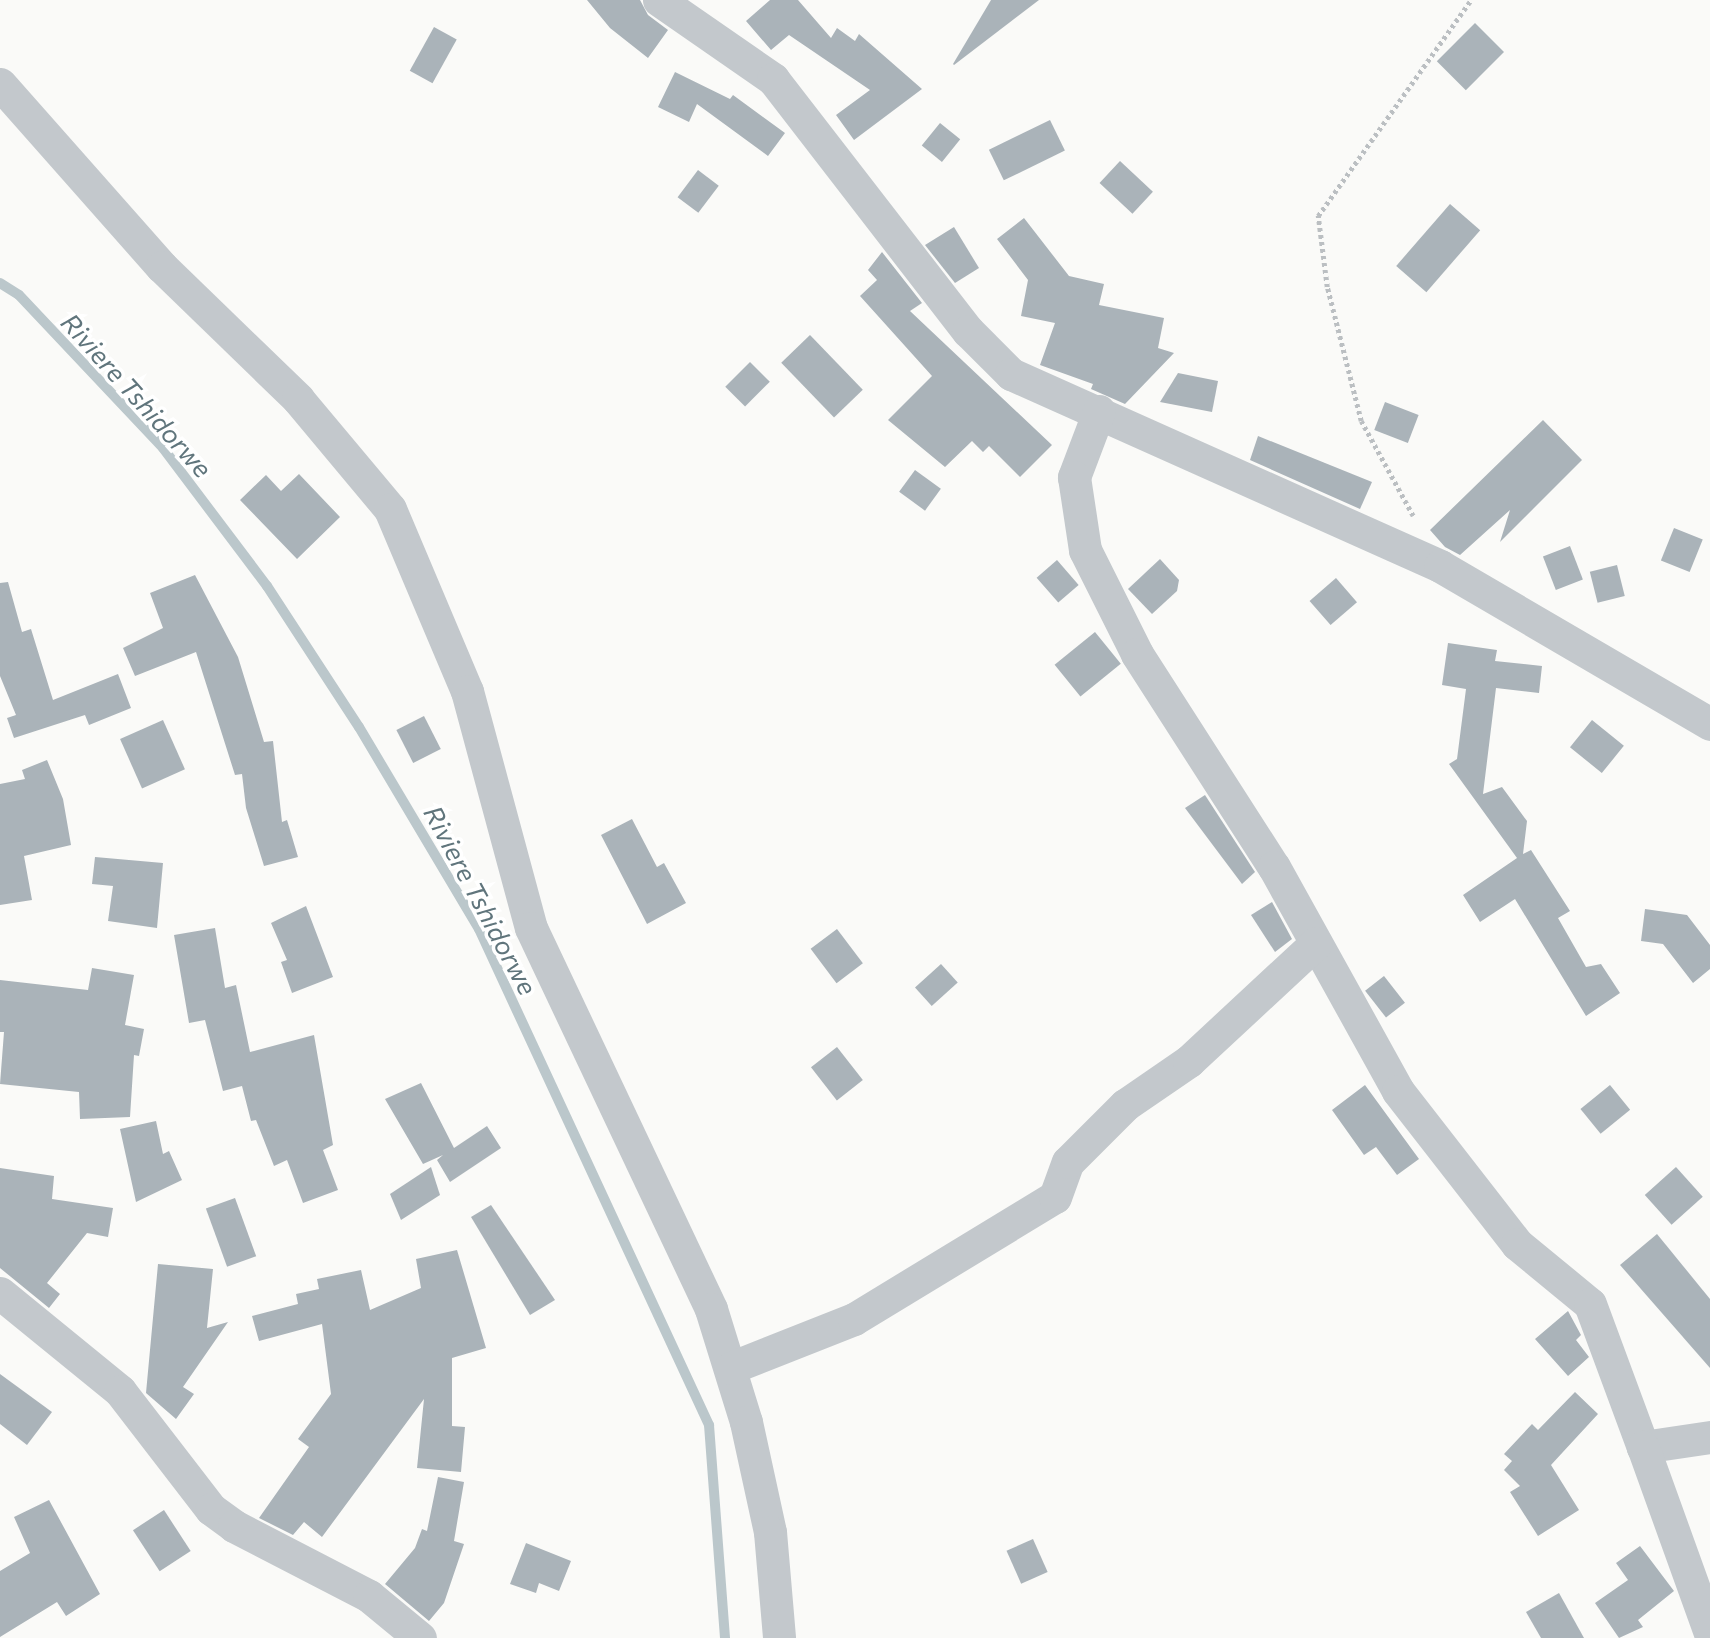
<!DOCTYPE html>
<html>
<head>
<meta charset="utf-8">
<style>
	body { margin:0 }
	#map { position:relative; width:1710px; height:1638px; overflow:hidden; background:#fafaf8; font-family:Commissioner,sans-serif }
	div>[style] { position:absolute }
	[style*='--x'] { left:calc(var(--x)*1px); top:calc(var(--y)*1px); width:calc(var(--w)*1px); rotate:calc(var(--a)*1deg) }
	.stream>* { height:10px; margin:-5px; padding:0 5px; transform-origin:5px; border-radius:5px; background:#bbc7cb }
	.building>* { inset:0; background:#aab3b9; transform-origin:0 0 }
	.path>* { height:4.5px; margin-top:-2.25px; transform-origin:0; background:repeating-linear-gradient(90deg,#bbbfc2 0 3.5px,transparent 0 7px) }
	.street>* { height:33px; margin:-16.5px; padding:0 16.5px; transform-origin:16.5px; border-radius:16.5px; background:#c3c8cc }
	span { translate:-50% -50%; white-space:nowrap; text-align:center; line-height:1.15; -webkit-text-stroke:7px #fff; paint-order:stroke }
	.water-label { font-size:26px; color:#60757c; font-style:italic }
</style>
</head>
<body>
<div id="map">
	<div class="stream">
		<div style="--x:0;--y:283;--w:22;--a:32"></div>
		<div style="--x:19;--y:295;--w:210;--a:46.7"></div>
		<div style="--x:163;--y:448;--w:173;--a:53"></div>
		<div style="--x:267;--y:586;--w:168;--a:56.9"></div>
		<div style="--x:359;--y:727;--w:235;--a:59.3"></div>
		<div style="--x:479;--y:929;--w:547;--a:65.12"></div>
		<div style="--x:709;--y:1425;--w:214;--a:85.7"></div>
	</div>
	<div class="building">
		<div style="clip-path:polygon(587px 0,640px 0,648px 15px,668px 30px,648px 58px,610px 28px)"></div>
		<div style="clip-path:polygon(770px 0,798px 0,831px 38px,837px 28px,855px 41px,859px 34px,922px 89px,854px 140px,836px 115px,870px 90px,789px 35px,771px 50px,746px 21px)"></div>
		<div style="clip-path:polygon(991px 0,1039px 0,954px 65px,953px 64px)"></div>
		<div style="left:1475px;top:23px;width:41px;height:54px;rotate:45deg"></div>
		<div style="left:434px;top:27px;width:26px;height:50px;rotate:29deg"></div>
		<div style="clip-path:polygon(675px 72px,730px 99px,733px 95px,785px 133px,768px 156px,697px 104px,689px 122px,658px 107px)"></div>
		<div style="left:1050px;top:120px;width:34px;height:68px;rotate:64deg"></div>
		<div style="left:940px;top:123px;width:26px;height:29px;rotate:39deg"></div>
		<div style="left:1120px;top:161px;width:45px;height:30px;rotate:43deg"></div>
		<div style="left:698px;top:170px;width:26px;height:34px;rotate:37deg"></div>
		<div style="left:1450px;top:204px;width:40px;height:82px;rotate:41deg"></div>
		<div style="clip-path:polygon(1024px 218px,1069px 276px,1104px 284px,1099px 305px,1164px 318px,1158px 348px,1174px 353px,1125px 404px,1091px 389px,1093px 384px,1040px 365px,1055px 323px,1021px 316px,1028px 280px,997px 239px)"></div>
		<div style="clip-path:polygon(954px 227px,979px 268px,955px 283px,925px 245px)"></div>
		<div style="clip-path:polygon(882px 252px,922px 303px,910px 311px,1052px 445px,1020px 477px,989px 446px,983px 452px,972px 441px,945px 467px,888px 420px,932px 376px,860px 296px,877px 280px,868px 270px)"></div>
		<div style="left:810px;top:335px;width:76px;height:40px;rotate:46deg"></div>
		<div style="left:750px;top:362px;width:28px;height:35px;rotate:45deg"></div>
		<div style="clip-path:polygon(1178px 373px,1218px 381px,1212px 412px,1160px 402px)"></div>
		<div style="left:1385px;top:402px;width:36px;height:30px;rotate:21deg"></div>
		<div style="clip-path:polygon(1543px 420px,1582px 460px,1500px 542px,1510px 510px,1460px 555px,1445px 547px,1430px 530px)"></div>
		<div style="clip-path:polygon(1258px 436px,1372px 482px,1360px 509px,1250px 460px)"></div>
		<div style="left:915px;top:470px;width:32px;height:27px;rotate:36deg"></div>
		<div style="clip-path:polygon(299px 474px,340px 517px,297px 559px,240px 500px,266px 475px,281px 491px)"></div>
		<div style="left:1674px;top:528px;width:31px;height:35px;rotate:22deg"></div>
		<div style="left:1570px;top:546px;width:36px;height:29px;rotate:69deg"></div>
		<div style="clip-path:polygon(1160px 559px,1179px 580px,1177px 591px,1152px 614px,1128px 589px)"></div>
		<div style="left:1057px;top:560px;width:33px;height:27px;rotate:49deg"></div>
		<div style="left:1617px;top:565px;width:32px;height:28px;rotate:76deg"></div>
		<div style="clip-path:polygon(195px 575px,238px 657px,264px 742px,273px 741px,282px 822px,287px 820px,298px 857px,264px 866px,246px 808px,242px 774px,235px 775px,196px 652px,135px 676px,123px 648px,163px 628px,150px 593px)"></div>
		<div style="left:1336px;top:578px;width:32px;height:35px;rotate:49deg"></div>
		<div style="clip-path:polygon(8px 582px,22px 632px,31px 629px,53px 700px,118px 674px,131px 708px,89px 725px,85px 715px,14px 738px,7px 718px,16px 715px,0 676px,0 583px)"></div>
		<div style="left:1095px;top:632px;width:41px;height:52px;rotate:51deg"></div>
		<div style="clip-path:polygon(1448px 643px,1497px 650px,1495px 661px,1542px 666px,1539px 693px,1496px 688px,1483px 794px,1502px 787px,1527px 821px,1523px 854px,1531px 850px,1570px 911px,1558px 918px,1586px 967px,1601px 964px,1620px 993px,1586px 1016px,1515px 899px,1480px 922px,1463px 895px,1517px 858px,1449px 764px,1457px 759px,1466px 689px,1442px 685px)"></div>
		<div style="left:424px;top:716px;width:37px;height:31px;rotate:63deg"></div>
		<div style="left:163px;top:720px;width:54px;height:47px;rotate:66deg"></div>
		<div style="left:1592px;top:720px;width:41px;height:35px;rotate:39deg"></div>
		<div style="clip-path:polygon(47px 760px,63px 799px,71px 845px,24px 856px,32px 900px,0 905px,0 784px,25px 779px,22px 770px)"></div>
		<div style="clip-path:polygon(1205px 795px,1255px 872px,1242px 884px,1185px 808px)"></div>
		<div style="clip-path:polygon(632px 819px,657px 867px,664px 863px,686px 903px,647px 924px,601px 835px)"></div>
		<div style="clip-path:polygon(95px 857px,163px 863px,157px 928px,108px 921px,113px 886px,92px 884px)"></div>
		<div style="clip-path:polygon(1272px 902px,1292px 939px,1275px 952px,1251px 915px)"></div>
		<div style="clip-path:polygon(306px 906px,333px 977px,292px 993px,281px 962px,287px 960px,271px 923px)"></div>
		<div style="clip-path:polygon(1645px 909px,1687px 915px,1710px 945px,1710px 969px,1693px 983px,1663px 944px,1641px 941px)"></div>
		<div style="clip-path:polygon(215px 928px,225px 988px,236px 985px,250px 1052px,314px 1035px,333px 1145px,323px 1150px,338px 1190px,303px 1203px,287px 1160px,274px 1166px,256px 1120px,251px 1121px,242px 1086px,223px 1091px,205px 1020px,189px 1023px,174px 935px)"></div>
		<div style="left:837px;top:929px;width:43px;height:33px;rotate:53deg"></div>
		<div style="left:941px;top:964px;width:25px;height:35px;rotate:48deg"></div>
		<div style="clip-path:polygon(92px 968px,134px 975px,125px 1025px,144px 1029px,139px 1056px,134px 1055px,130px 1117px,80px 1119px,79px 1092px,0 1084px,4px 1032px,0 1032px,0 980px,88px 990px)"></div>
		<div style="left:1384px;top:976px;width:34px;height:24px;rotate:52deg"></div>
		<div style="left:837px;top:1047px;width:42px;height:33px;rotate:52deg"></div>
		<div style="clip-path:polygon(421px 1083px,454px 1148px,487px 1126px,501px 1148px,450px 1182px,437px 1160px,443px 1155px,423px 1164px,385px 1099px)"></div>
		<div style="clip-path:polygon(1365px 1085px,1419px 1159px,1397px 1175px,1376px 1147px,1364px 1155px,1332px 1110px)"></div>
		<div style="left:1610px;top:1085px;width:32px;height:38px;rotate:51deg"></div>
		<div style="clip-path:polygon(156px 1121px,163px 1154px,169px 1151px,182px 1180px,136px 1202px,120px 1129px)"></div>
		<div style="clip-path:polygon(431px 1167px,440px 1195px,401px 1220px,390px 1194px)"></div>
		<div style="left:1676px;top:1167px;width:40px;height:42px;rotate:48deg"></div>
		<div style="clip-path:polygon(0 1168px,54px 1176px,52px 1199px,113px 1208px,108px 1237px,87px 1233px,47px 1283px,60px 1294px,49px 1308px,0 1268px)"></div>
		<div style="left:235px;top:1198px;width:62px;height:31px;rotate:70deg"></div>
		<div style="clip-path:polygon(491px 1205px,555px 1300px,530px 1315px,471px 1217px)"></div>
		<div style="clip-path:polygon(1657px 1234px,1710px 1299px,1710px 1368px,1620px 1265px)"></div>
		<div style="clip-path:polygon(457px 1250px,486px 1348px,452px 1358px,452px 1426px,465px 1427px,461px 1472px,417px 1468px,424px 1399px,322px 1537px,304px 1522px,293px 1535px,259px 1518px,309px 1447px,298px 1439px,331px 1394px,322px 1324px,259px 1341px,252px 1316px,298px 1304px,296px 1294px,319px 1289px,317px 1279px,361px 1270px,370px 1310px,421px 1288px,416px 1259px)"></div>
		<div style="clip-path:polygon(158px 1264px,213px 1269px,207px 1328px,228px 1322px,183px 1387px,194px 1394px,176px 1419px,146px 1393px)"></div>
		<div style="clip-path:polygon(1568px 1311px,1581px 1335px,1576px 1340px,1589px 1357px,1568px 1376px,1535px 1339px)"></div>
		<div style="clip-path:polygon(0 1374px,52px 1412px,27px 1445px,0 1424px)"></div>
		<div style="clip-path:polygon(1575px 1392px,1598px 1414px,1551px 1465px,1579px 1510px,1538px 1536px,1510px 1492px,1520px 1486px,1504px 1470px,1512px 1461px,1504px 1454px,1532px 1424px,1538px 1430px)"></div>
		<div style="clip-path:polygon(438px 1477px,464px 1482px,454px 1541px,464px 1544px,444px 1603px,429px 1621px,385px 1584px,415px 1548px,422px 1529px,427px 1531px)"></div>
		<div style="clip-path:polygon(49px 1500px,100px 1594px,66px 1616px,57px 1602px,0 1637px,0 1571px,30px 1553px,14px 1517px)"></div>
		<div style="left:164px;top:1510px;width:49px;height:37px;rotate:57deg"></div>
		<div style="left:1033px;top:1539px;width:36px;height:29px;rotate:66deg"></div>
		<div style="clip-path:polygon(526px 1543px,571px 1561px,559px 1591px,539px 1583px,536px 1593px,510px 1584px)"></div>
		<div style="clip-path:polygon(1640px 1546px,1674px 1591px,1638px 1620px,1643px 1627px,1619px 1638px,1595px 1603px,1628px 1580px,1616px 1563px)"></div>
		<div style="clip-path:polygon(1559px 1593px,1584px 1638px,1541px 1638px,1526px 1612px)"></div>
	</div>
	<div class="path">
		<div style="--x:1413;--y:516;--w:108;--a:-118.7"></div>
		<div style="--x:1361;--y:421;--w:138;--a:-104.2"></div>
		<div style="--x:1327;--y:287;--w:72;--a:-97.2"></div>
		<div style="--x:1318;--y:216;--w:265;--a:-54.7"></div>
	</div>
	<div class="street">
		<div style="--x:659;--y:0;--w:139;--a:34.7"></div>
		<div style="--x:773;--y:79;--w:319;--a:52.3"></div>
		<div style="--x:968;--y:331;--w:61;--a:45"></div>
		<div style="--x:1011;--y:374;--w:470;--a:24.1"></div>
		<div style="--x:1440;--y:566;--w:313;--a:30.3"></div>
		<div style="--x:0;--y:84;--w:244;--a:48.5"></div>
		<div style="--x:162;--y:267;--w:190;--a:44.1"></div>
		<div style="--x:298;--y:399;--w:143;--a:50.1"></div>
		<div style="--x:390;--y:509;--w:198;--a:67.1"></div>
		<div style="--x:467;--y:691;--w:245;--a:74.9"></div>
		<div style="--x:531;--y:928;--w:421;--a:64.7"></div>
		<div style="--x:711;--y:1309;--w:118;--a:72.8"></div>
		<div style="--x:746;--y:1422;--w:113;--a:77.7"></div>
		<div style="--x:770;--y:1532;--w:106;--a:85.1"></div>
		<div style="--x:1099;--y:411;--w:71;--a:110.7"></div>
		<div style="--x:1074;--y:477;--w:74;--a:81.4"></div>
		<div style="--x:1085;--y:550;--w:116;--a:63.4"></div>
		<div style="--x:1137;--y:654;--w:253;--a:57.3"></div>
		<div style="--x:1274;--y:867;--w:256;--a:61"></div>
		<div style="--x:1398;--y:1091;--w:194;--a:52.1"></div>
		<div style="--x:1517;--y:1244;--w:94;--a:39.4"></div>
		<div style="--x:1590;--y:1304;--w:153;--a:69.7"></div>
		<div style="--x:0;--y:1293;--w:155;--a:39.2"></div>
		<div style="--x:120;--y:1391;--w:149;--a:52.4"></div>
		<div style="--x:211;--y:1509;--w:29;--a:36"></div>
		<div style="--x:234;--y:1526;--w:152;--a:27.4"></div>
		<div style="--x:369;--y:1596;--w:66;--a:39.5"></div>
		<div style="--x:730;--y:1368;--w:133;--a:-21.6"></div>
		<div style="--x:854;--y:1319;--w:235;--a:-31.3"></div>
		<div style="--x:1055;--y:1197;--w:37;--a:-70"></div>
		<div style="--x:1068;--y:1162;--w:81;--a:-45"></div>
		<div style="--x:1125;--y:1105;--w:78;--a:-34.5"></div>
		<div style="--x:1189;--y:1061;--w:173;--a:-42.9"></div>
		<div style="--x:1710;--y:1437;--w:68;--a:171.5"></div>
		<div style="--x:1643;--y:1447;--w:198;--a:70.2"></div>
	</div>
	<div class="water-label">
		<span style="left:137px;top:395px;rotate:48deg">Riviere Tshidorwe</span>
		<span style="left:481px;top:900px;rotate:62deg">Riviere Tshidorwe</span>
	</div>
</div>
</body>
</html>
